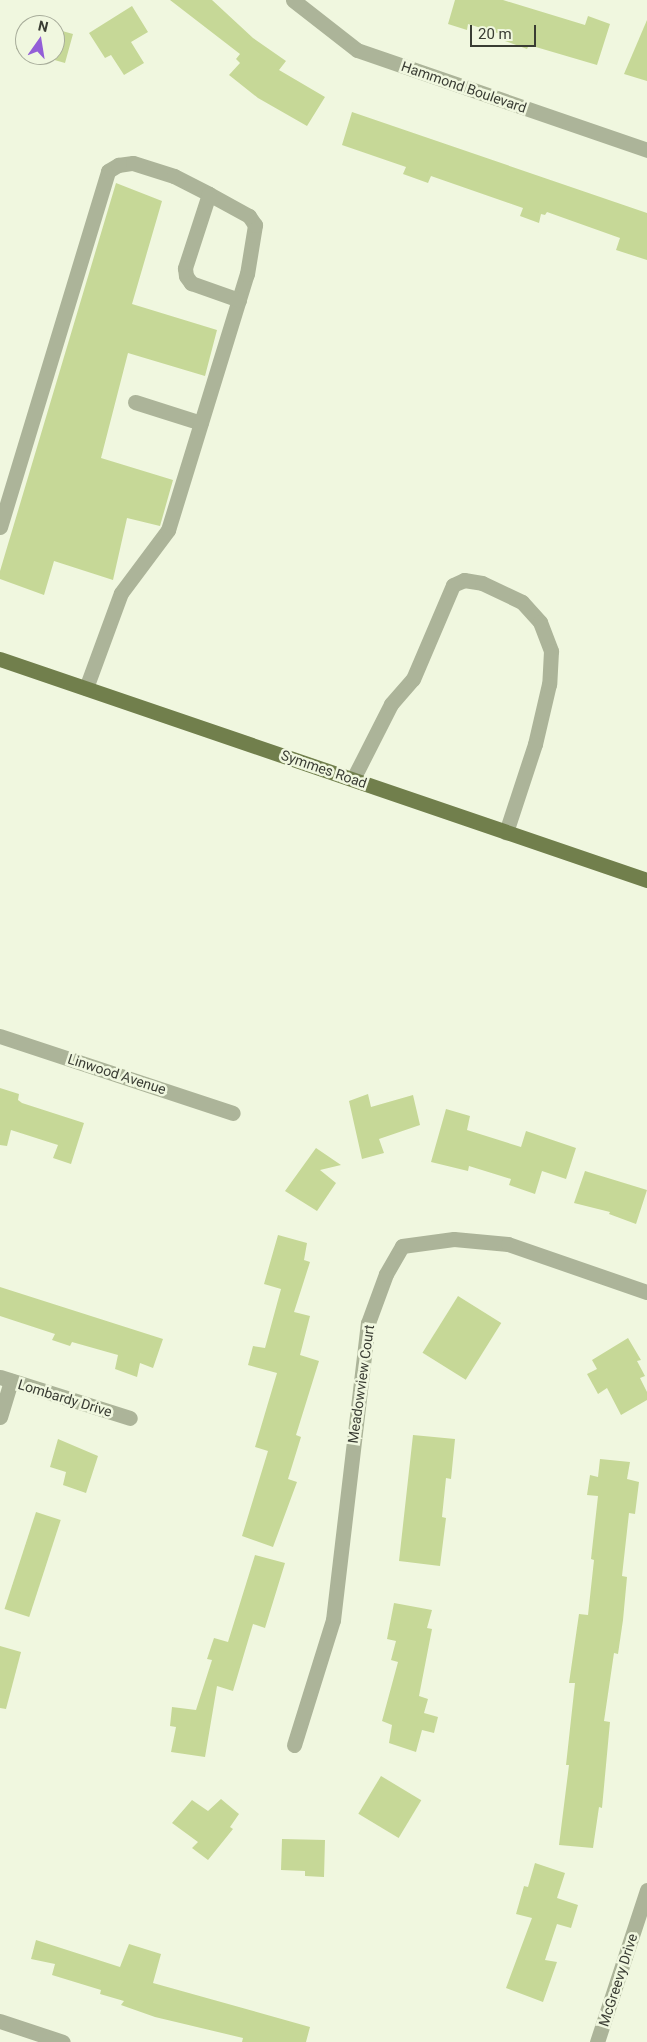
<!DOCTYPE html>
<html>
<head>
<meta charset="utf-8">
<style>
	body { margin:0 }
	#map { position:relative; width:647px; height:2042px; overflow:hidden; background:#f0f7df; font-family:Roboto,sans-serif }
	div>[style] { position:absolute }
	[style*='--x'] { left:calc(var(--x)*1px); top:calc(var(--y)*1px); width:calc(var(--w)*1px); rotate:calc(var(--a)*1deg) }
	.building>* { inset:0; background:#c6d897; transform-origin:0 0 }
	.minor>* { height:15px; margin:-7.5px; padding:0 7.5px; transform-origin:7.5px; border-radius:7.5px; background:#acb499 }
	.major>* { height:15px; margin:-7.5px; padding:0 7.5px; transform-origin:7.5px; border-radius:7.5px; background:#717f4c }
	span { translate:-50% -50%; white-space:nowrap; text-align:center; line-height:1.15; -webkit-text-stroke:5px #f0f7df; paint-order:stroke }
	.street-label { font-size:14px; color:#393c33 }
	.north { position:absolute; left:15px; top:15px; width:50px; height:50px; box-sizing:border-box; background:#f0f7df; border:1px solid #a7ac9a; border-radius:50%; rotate:13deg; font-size:14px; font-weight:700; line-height:20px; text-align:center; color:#393c33 }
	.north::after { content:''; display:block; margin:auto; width:18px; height:22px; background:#935ed7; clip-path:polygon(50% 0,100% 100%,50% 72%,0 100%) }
	.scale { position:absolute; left:470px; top:25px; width:66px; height:22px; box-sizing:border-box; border:2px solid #393c33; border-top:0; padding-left:6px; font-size:15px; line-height:18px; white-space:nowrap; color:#393c33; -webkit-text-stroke:4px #f0f7df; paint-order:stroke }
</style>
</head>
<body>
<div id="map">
	<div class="building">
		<div style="clip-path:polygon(170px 0,212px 0,253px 38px,286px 61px,279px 70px,325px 97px,307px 126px,258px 98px,229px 75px,240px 63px,236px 59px,240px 54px)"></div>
		<div style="clip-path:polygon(455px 0,503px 0,585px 25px,588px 16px,610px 24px,597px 65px,529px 45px,527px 49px,505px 41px,507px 36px,468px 24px,467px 30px,448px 24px)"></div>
		<div style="clip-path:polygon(132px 6px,148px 32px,131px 42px,144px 63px,124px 75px,111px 55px,105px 58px,89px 33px)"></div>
		<div style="clip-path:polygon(647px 20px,647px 81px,624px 74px)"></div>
		<div style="clip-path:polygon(24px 21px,40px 25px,25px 25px,25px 51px,16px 49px)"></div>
		<div style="clip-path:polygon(55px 29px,73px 34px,65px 63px,37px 55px,55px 55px)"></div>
		<div style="clip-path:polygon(352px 112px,647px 213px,647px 260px,616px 250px,620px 238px,547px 212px,545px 215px,541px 214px,539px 223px,520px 216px,523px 208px,431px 176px,428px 183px,403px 174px,406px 167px,342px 145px)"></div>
		<div style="clip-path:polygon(116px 183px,162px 201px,132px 304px,217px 330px,205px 376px,128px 353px,101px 458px,173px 480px,160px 526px,127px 518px,113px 580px,54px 561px,44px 595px,0 579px,0 571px)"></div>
		<div style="clip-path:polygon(0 1088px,19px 1094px,18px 1100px,22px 1103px,84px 1123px,71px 1164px,53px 1158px,58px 1145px,11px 1130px,7px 1146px,0 1145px)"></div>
		<div style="clip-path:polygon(368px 1094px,371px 1107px,413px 1095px,420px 1125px,379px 1139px,384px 1153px,362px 1159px,349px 1101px)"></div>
		<div style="clip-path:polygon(446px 1109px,470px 1116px,467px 1130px,521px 1147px,526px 1131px,576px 1148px,566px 1179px,542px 1171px,535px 1194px,509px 1185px,511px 1179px,469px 1166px,468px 1171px,431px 1162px)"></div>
		<div style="clip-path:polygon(316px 1148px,341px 1165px,320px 1170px,336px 1183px,317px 1211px,285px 1191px)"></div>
		<div style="clip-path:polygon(585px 1171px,647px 1190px,636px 1224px,609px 1214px,610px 1212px,574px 1203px)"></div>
		<div style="clip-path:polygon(278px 1235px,307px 1243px,304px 1260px,310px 1262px,294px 1312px,310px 1316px,300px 1355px,319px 1361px,296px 1435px,301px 1437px,288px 1479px,297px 1482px,273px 1547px,242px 1536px,268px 1451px,255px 1447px,277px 1373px,248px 1365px,253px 1346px,265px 1348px,281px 1289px,264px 1284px)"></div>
		<div style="clip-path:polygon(0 1287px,163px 1339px,153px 1368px,140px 1363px,137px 1377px,115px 1369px,118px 1355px,72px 1342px,70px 1346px,52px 1340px,55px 1334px,0 1316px)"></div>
		<div style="left:458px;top:1296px;width:51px;height:67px;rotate:32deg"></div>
		<div style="clip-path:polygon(628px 1338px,641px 1360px,637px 1361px,645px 1376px,640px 1378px,647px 1392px,647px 1400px,621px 1415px,607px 1388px,598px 1394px,587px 1374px,597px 1369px,592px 1360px)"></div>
		<div style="clip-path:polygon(413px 1435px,455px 1439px,451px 1479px,446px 1478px,442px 1517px,446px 1518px,440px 1566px,399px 1561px)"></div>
		<div style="clip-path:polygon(58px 1439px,98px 1456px,86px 1493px,63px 1485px,66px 1472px,50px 1467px)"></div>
		<div style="clip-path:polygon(600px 1459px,630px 1462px,627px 1479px,639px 1482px,635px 1514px,629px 1513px,622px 1576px,627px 1577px,623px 1620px,618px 1654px,614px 1653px,604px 1721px,610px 1722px,602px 1808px,599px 1807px,593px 1848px,559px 1845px,569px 1765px,566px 1765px,575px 1683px,569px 1683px,579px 1614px,588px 1615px,594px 1560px,591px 1559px,598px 1496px,587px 1495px,590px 1475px,598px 1477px)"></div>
		<div style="left:36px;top:1512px;width:26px;height:102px;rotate:18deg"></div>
		<div style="clip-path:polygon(255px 1555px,285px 1563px,265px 1628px,253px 1624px,233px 1691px,217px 1686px,205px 1757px,171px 1752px,176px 1727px,170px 1726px,172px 1707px,196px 1710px,212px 1660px,207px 1659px,214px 1638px,228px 1642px)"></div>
		<div style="clip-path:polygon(394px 1603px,432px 1610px,427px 1628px,432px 1629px,419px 1696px,428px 1699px,424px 1713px,438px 1717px,434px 1733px,422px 1730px,416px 1752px,389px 1743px,392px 1725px,382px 1721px,398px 1662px,391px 1660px,396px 1641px,387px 1639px)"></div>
		<div style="clip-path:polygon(0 1646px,21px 1652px,6px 1709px,0 1708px)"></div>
		<div style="left:381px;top:1776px;width:47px;height:44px;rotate:31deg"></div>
		<div style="clip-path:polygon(221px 1799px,239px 1814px,230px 1827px,233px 1829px,208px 1860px,192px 1848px,198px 1842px,172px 1823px,192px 1800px,208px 1811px)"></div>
		<div style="clip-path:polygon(282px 1839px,325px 1840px,324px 1877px,305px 1876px,305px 1871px,281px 1870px)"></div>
		<div style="clip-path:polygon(535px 1863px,565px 1873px,557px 1898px,578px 1905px,571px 1928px,557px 1924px,545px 1960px,557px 1962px,543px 2002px,506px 1988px,532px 1918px,516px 1914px,524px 1886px,528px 1887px)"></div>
		<div style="clip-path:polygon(36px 1940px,120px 1967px,129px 1944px,161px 1954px,153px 1983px,310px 2027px,306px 2042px,242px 2042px,243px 2038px,155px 2017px,121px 2005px,124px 2001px,100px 1994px,101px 1990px,52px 1975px,55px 1964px,31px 1959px)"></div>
	</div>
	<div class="minor">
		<div style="--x:293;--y:0;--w:81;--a:38"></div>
		<div style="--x:357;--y:50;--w:307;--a:19"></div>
		<div style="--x:135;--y:402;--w:69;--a:17.7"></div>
		<div style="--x:0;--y:527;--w:372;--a:-73.1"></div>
		<div style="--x:108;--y:171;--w:12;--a:-31"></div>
		<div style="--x:118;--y:165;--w:15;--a:-8"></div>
		<div style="--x:133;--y:163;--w:43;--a:17.6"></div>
		<div style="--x:174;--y:176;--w:39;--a:27"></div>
		<div style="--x:86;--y:688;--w:101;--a:-69.8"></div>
		<div style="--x:121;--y:593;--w:79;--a:-53.3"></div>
		<div style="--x:168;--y:530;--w:268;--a:-72.9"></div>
		<div style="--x:247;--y:274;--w:50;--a:-80.7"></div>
		<div style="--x:255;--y:225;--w:11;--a:-124"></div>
		<div style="--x:249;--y:216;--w:46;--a:-151.2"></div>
		<div style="--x:209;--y:194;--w:78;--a:108"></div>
		<div style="--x:185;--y:268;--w:8;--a:83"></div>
		<div style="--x:186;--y:276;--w:9;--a:54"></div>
		<div style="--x:191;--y:283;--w:51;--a:19.5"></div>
		<div style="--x:353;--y:779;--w:84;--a:-63.1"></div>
		<div style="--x:391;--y:704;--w:33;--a:-49"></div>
		<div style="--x:413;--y:679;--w:102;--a:-66.9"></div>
		<div style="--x:453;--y:585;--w:12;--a:-24"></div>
		<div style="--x:464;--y:580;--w:18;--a:9"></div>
		<div style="--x:482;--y:583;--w:44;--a:25.4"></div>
		<div style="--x:522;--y:602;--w:27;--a:48"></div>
		<div style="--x:540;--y:622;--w:31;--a:69"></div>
		<div style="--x:551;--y:651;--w:33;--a:93"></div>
		<div style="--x:549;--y:684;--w:62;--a:103.1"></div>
		<div style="--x:535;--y:744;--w:93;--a:108.2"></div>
		<div style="--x:0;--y:1036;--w:245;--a:18.3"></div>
		<div style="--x:0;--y:1377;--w:136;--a:17.5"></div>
		<div style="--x:0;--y:1417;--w:38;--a:-73"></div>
		<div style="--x:294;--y:1745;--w:131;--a:-72.7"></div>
		<div style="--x:333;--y:1620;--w:299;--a:-83.3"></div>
		<div style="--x:368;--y:1323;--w:52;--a:-69.8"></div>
		<div style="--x:386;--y:1274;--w:32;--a:-60"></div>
		<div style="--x:402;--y:1246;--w:52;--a:-7.7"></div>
		<div style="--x:454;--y:1239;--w:54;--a:5.3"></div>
		<div style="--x:508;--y:1244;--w:147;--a:19.1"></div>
		<div style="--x:0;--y:2021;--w:66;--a:18.4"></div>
		<div style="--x:597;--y:2042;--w:160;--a:-71.8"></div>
	</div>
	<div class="major">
		<div style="--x:0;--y:659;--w:684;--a:18.86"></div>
	</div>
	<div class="street-label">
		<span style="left:464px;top:87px;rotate:19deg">Hammond Boulevard</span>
		<span style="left:324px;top:769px;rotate:19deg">Symmes Road</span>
		<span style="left:117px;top:1074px;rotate:18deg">Linwood Avenue</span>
		<span style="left:361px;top:1384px;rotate:-82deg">Meadowview Court</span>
		<span style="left:65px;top:1398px;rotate:17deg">Lombardy Drive</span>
		<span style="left:618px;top:1980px;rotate:-72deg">McGreevy Drive</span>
	</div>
	<div class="north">N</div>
	<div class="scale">20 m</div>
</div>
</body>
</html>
